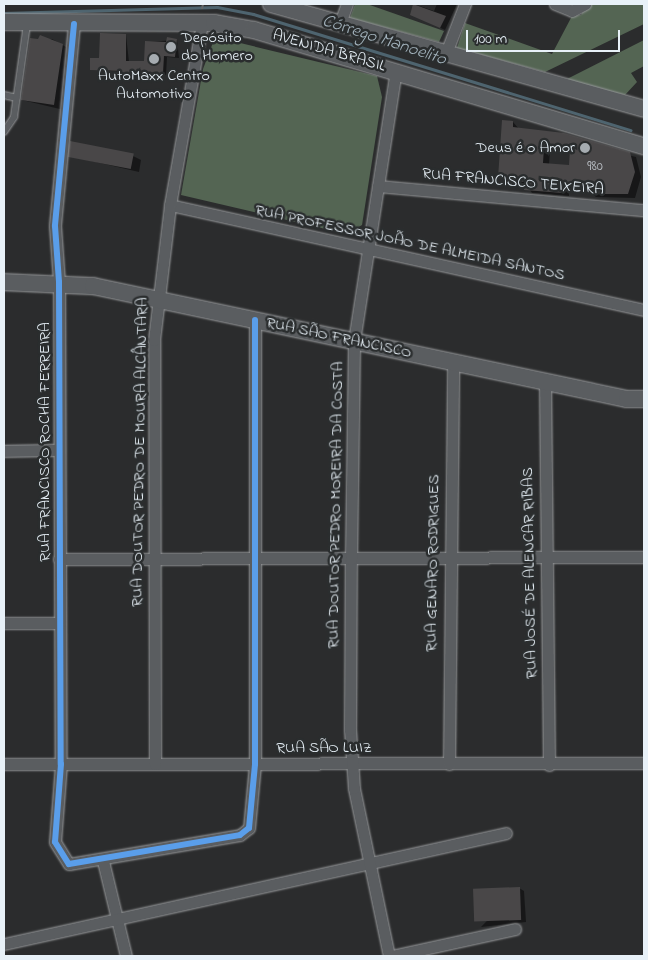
<!DOCTYPE html>
<html>
<head>
<meta charset="utf-8">
<style>
	body { margin:0 }
	#map { position:relative; width:648px; height:960px; overflow:hidden; background:#2b2c2d; font-family:"Indie Flower",sans-serif }
	div>[style] { position:absolute }
	[style*='--x'] { left:calc(var(--x)*1px); top:calc(var(--y)*1px); width:calc(var(--w)*1px); rotate:calc(var(--a)*1deg) }
	.green>* { inset:0; background:#546553 }
	.shadow>* { inset:0; background:#0007 }
	.stream>* { height:3px; margin:-1.5px; padding:0 1.5px; transform-origin:1.5px; border-radius:1.5px; background:#4e646f }
	.building>* { inset:0; background:#494748; transform-origin:0 0 }
	.path>* { height:2px; margin-top:-1px; transform-origin:0; background:repeating-linear-gradient(90deg,#636566 0 4px,transparent 0 8px) }
	.roads { filter:drop-shadow(0 0 1px #96989a) drop-shadow(0 0 1px #96989a) }
	.lane>* { height:5.5px; margin:-2.75px; padding:0 2.75px; transform-origin:2.75px; border-radius:2.75px; background:#5a5d60 }
	.street>* { height:11px; margin:-5.5px; padding:0 5.5px; transform-origin:5.5px; border-radius:5.5px; background:#5a5d60 }
	.secondary>* { height:16px; margin:-8px; padding:0 8px; transform-origin:8px; border-radius:8px; background:#5a5d60 }
	.cycleway>* { height:6px; margin:-3px; padding:0 3px; transform-origin:3px; border-radius:3px; background:#5a9eea }
	.dots>* { width:14px; height:14px; translate:-50% -50%; box-sizing:border-box; border:2px solid #2a2d2e; border-radius:50% }
	span { translate:-50% -50%; white-space:nowrap; text-align:center; line-height:1.15; -webkit-text-stroke:5px #2a2d2e; paint-order:stroke }
	.number-label { font-size:14px; color:#c0c6cc }
	.number-label span { -webkit-text-stroke-width:0 }
	.poi-label { font-size:16px; color:#e8f1f8 }
	.left { translate:0 -50%; text-align:left }
	.right { translate:-100% -50%; text-align:right }
	.street-label { font-size:16px; color:#e8f1f8 }
	.water-label { font-size:18px; color:#a4b4be; font-style:italic }
	.frame { position:absolute; inset:0; border:5px solid #e8f1f8; pointer-events:none }
	.scale { position:absolute; left:466px; top:30px; width:154px; height:22px; box-sizing:border-box; border:2px solid #e8f1f8; border-top:0; padding-left:6px; font-size:15px; line-height:18px; white-space:nowrap; color:#e8f1f8; -webkit-text-stroke:4px #2a2d2e; paint-order:stroke }
</style>
</head>
<body>
<div id="map">
	<div class="green">
		<div style="clip-path:polygon(355px 4px,367px 4px,444px 31px,439px 42px,350px 18px)"></div>
		<div style="clip-path:polygon(587px 4px,644px 4px,644px 24px,545px 72px,457px 48px,465px 23px,552px 54px,572px 16px,581px 15px)"></div>
		<div style="clip-path:polygon(215px 37px,377px 76px,382px 97px,362px 225px,347px 234px,181px 195px,203px 69px)"></div>
		<div style="clip-path:polygon(644px 40px,644px 66px,631px 73px,637px 82px,625px 95px,565px 80px)"></div>
	</div>
	<div class="shadow">
		<div style="clip-path:polygon(414px 4px,434px 11px,437px 4px,457px 4px,445px 30px,411px 14px)"></div>
		<div style="clip-path:polygon(126px 35px,129px 62px,145px 63px,146px 42px,177px 40px,179px 58px,167px 57px,166px 75px,140px 73px,140px 80px,126px 80px,123px 72px,92px 69px)"></div>
		<div style="clip-path:polygon(52px 39px,73px 51px,64px 110px,22px 100px,32px 40px)"></div>
		<div style="clip-path:polygon(evenodd,513px 122px,519px 129px,636px 157px,641px 177px,635px 198px,596px 197px,589px 191px,569px 189px,569px 196px,532px 193px,526px 184px,500px 177px,513px 122px,550px 150px,571px 152px,570px 166px,549px 165px,550px 150px)"></div>
		<div style="clip-path:polygon(70px 156px,133px 156px,141px 160px,139px 172px)"></div>
		<div style="clip-path:polygon(519px 888px,524px 891px,526px 922px,481px 927px)"></div>
	</div>
	<div class="stream">
		<div style="--x:4;--y:13;--w:213;--a:-1.6"></div>
		<div style="--x:217;--y:7;--w:37;--a:11"></div>
		<div style="--x:253;--y:14;--w:395;--a:17.1"></div>
	</div>
	<div class="building">
		<div style="clip-path:polygon(413px 4px,446px 16px,440px 28px,410px 15px)"></div>
		<div style="clip-path:polygon(100px 33px,126px 34px,126px 61px,144px 61px,145px 41px,166px 42px,167px 37px,177px 39px,175px 57px,164px 56px,163px 73px,137px 72px,137px 79px,121px 79px,122px 71px,90px 70px,90px 58px,99px 58px)"></div>
		<div style="clip-path:polygon(40px 35px,63px 44px,54px 105px,21px 100px,30px 38px,38px 39px)"></div>
		<div style="clip-path:polygon(evenodd,502px 120px,513px 121px,513px 127px,564px 133px,630px 152px,635px 172px,628px 194px,588px 194px,588px 188px,563px 186px,563px 193px,524px 190px,524px 182px,498px 178px,502px 120px,544px 147px,570px 149px,569px 165px,543px 163px,544px 147px)"></div>
		<div style="left:70px;top:141px;width:65px;height:16px;rotate:11deg"></div>
		<div style="left:520px;top:887px;width:33px;height:47px;rotate:88deg"></div>
	</div>
	<div class="path">
		<div style="--x:202;--y:9;--w:5;--a:-79"></div>
	</div>
	<div class="roads">
		<div class="lane">
			<div style="--x:4;--y:95;--w:13;--a:13"></div>
			<div style="--x:4;--y:132;--w:18;--a:-56"></div>
			<div style="--x:14;--y:117;--w:94;--a:-82"></div>
		</div>
		<div class="street">
			<div style="--x:555;--y:4;--w:18;--a:22"></div>
			<div style="--x:572;--y:11;--w:15;--a:-28"></div>
			<div style="--x:340;--y:23;--w:20;--a:-70"></div>
			<div style="--x:74;--y:24;--w:203;--a:95.4"></div>
			<div style="--x:55;--y:226;--w:56;--a:85.9"></div>
			<div style="--x:59;--y:282;--w:482;--a:89.8"></div>
			<div style="--x:61;--y:764;--w:78;--a:94.4"></div>
			<div style="--x:55;--y:842;--w:26;--a:58"></div>
			<div style="--x:69;--y:864;--w:173;--a:-9.6"></div>
			<div style="--x:240;--y:835;--w:11;--a:-38"></div>
			<div style="--x:249;--y:828;--w:64;--a:-84.6"></div>
			<div style="--x:255;--y:764;--w:444;--a:-90"></div>
			<div style="--x:446;--y:53;--w:53;--a:-68.8"></div>
			<div style="--x:378;--y:186;--w:267;--a:5.2"></div>
			<div style="--x:170;--y:205;--w:485;--a:12.5"></div>
			<div style="--x:545;--y:381;--w:384;--a:89.4"></div>
			<div style="--x:4;--y:451;--w:54;--a:-1.1"></div>
			<div style="--x:59;--y:559;--w:585;--a:-0.2"></div>
			<div style="--x:4;--y:623;--w:56;--a:0"></div>
			<div style="--x:4;--y:764;--w:640;--a:-0.09"></div>
			<div style="--x:155;--y:764;--w:424;--a:-90.1"></div>
			<div style="--x:154;--y:340;--w:136;--a:-83.2"></div>
			<div style="--x:170;--y:205;--w:184;--a:-80"></div>
			<div style="--x:449;--y:764;--w:402;--a:-89.4"></div>
			<div style="--x:103;--y:861;--w:98;--a:76.4"></div>
			<div style="--x:4;--y:944;--w:514;--a:-12.47"></div>
			<div style="--x:389;--y:956;--w:172;--a:-101.8"></div>
			<div style="--x:354;--y:788;--w:58;--a:-93.9"></div>
			<div style="--x:350;--y:730;--w:171;--a:-89.7"></div>
			<div style="--x:351;--y:559;--w:218;--a:-89.2"></div>
			<div style="--x:354;--y:341;--w:274;--a:-81.2"></div>
			<div style="--x:392;--y:956;--w:126;--a:-12.4"></div>
		</div>
		<div class="secondary">
			<div style="--x:271;--y:4;--w:387;--a:15.7"></div>
			<div style="--x:4;--y:22;--w:210;--a:0.3"></div>
			<div style="--x:214;--y:23;--w:41;--a:9.9"></div>
			<div style="--x:254;--y:30;--w:407;--a:16.6"></div>
			<div style="--x:4;--y:282;--w:89;--a:2.6"></div>
			<div style="--x:93;--y:286;--w:546;--a:11.95"></div>
			<div style="--x:627;--y:399;--w:17;--a:0"></div>
		</div>
	</div>
	<div class="cycleway">
		<div style="--x:74;--y:24;--w:203;--a:95.4"></div>
		<div style="--x:55;--y:226;--w:56;--a:85.9"></div>
		<div style="--x:59;--y:282;--w:482;--a:89.8"></div>
		<div style="--x:61;--y:764;--w:78;--a:94.4"></div>
		<div style="--x:55;--y:842;--w:26;--a:58"></div>
		<div style="--x:69;--y:864;--w:173;--a:-9.6"></div>
		<div style="--x:240;--y:835;--w:11;--a:-38"></div>
		<div style="--x:249;--y:828;--w:64;--a:-84.6"></div>
		<div style="--x:255;--y:764;--w:444;--a:-90"></div>
	</div>
	<div class="dots">
		<div style="left:171px;top:47px;background:#a6acb1"></div>
		<div style="left:154px;top:59px;background:#a6acb1"></div>
		<div style="left:585px;top:148px;background:#a6acb1"></div>
	</div>
	<div class="number-label">
		<span style="left:595px;top:167px">980</span>
	</div>
	<div class="poi-label">
		<span class="left" style="left:181px;top:47px">Depósito<br>do Homero</span>
		<span style="left:154px;top:85px">AutoMaxx Centro<br>Automotivo</span>
		<span class="right" style="left:575px;top:148px">Deus é o Amor</span>
	</div>
	<div class="street-label">
		<span style="left:329px;top:51px;rotate:16deg">AVENIDA BRASIL</span>
		<span style="left:513px;top:182px;rotate:5deg">RUA FRANCISCO TEIXEIRA</span>
		<span style="left:410px;top:243px;rotate:12deg">RUA PROFESSOR JOÃO DE ALMEIDA SANTOS</span>
		<span style="left:339px;top:338px;rotate:12deg">RUA SÃO FRANCISCO</span>
		<span style="left:45px;top:442px;rotate:-90deg">RUA FRANCISCO ROCHA FERREIRA</span>
		<span style="left:140px;top:452px;rotate:-89deg">RUA DOUTOR PEDRO DE MOURA ALCÂNTARA</span>
		<span style="left:336px;top:505px;rotate:-89deg">RUA DOUTOR PEDRO MOREIRA DA COSTA</span>
		<span style="left:433px;top:563px;rotate:-89deg">RUA GENARO RODRIGUES</span>
		<span style="left:530px;top:573px;rotate:-91deg">RUA JOSÉ DE ALENCAR RIBAS</span>
		<span style="left:324px;top:748px">RUA SÃO LUIZ</span>
	</div>
	<div class="water-label">
		<span style="left:384px;top:41px;rotate:18deg">Córrego Manoelito</span>
	</div>
	<div class="frame"></div>
	<div class="scale">100 m</div>
</div>
</body>
</html>
